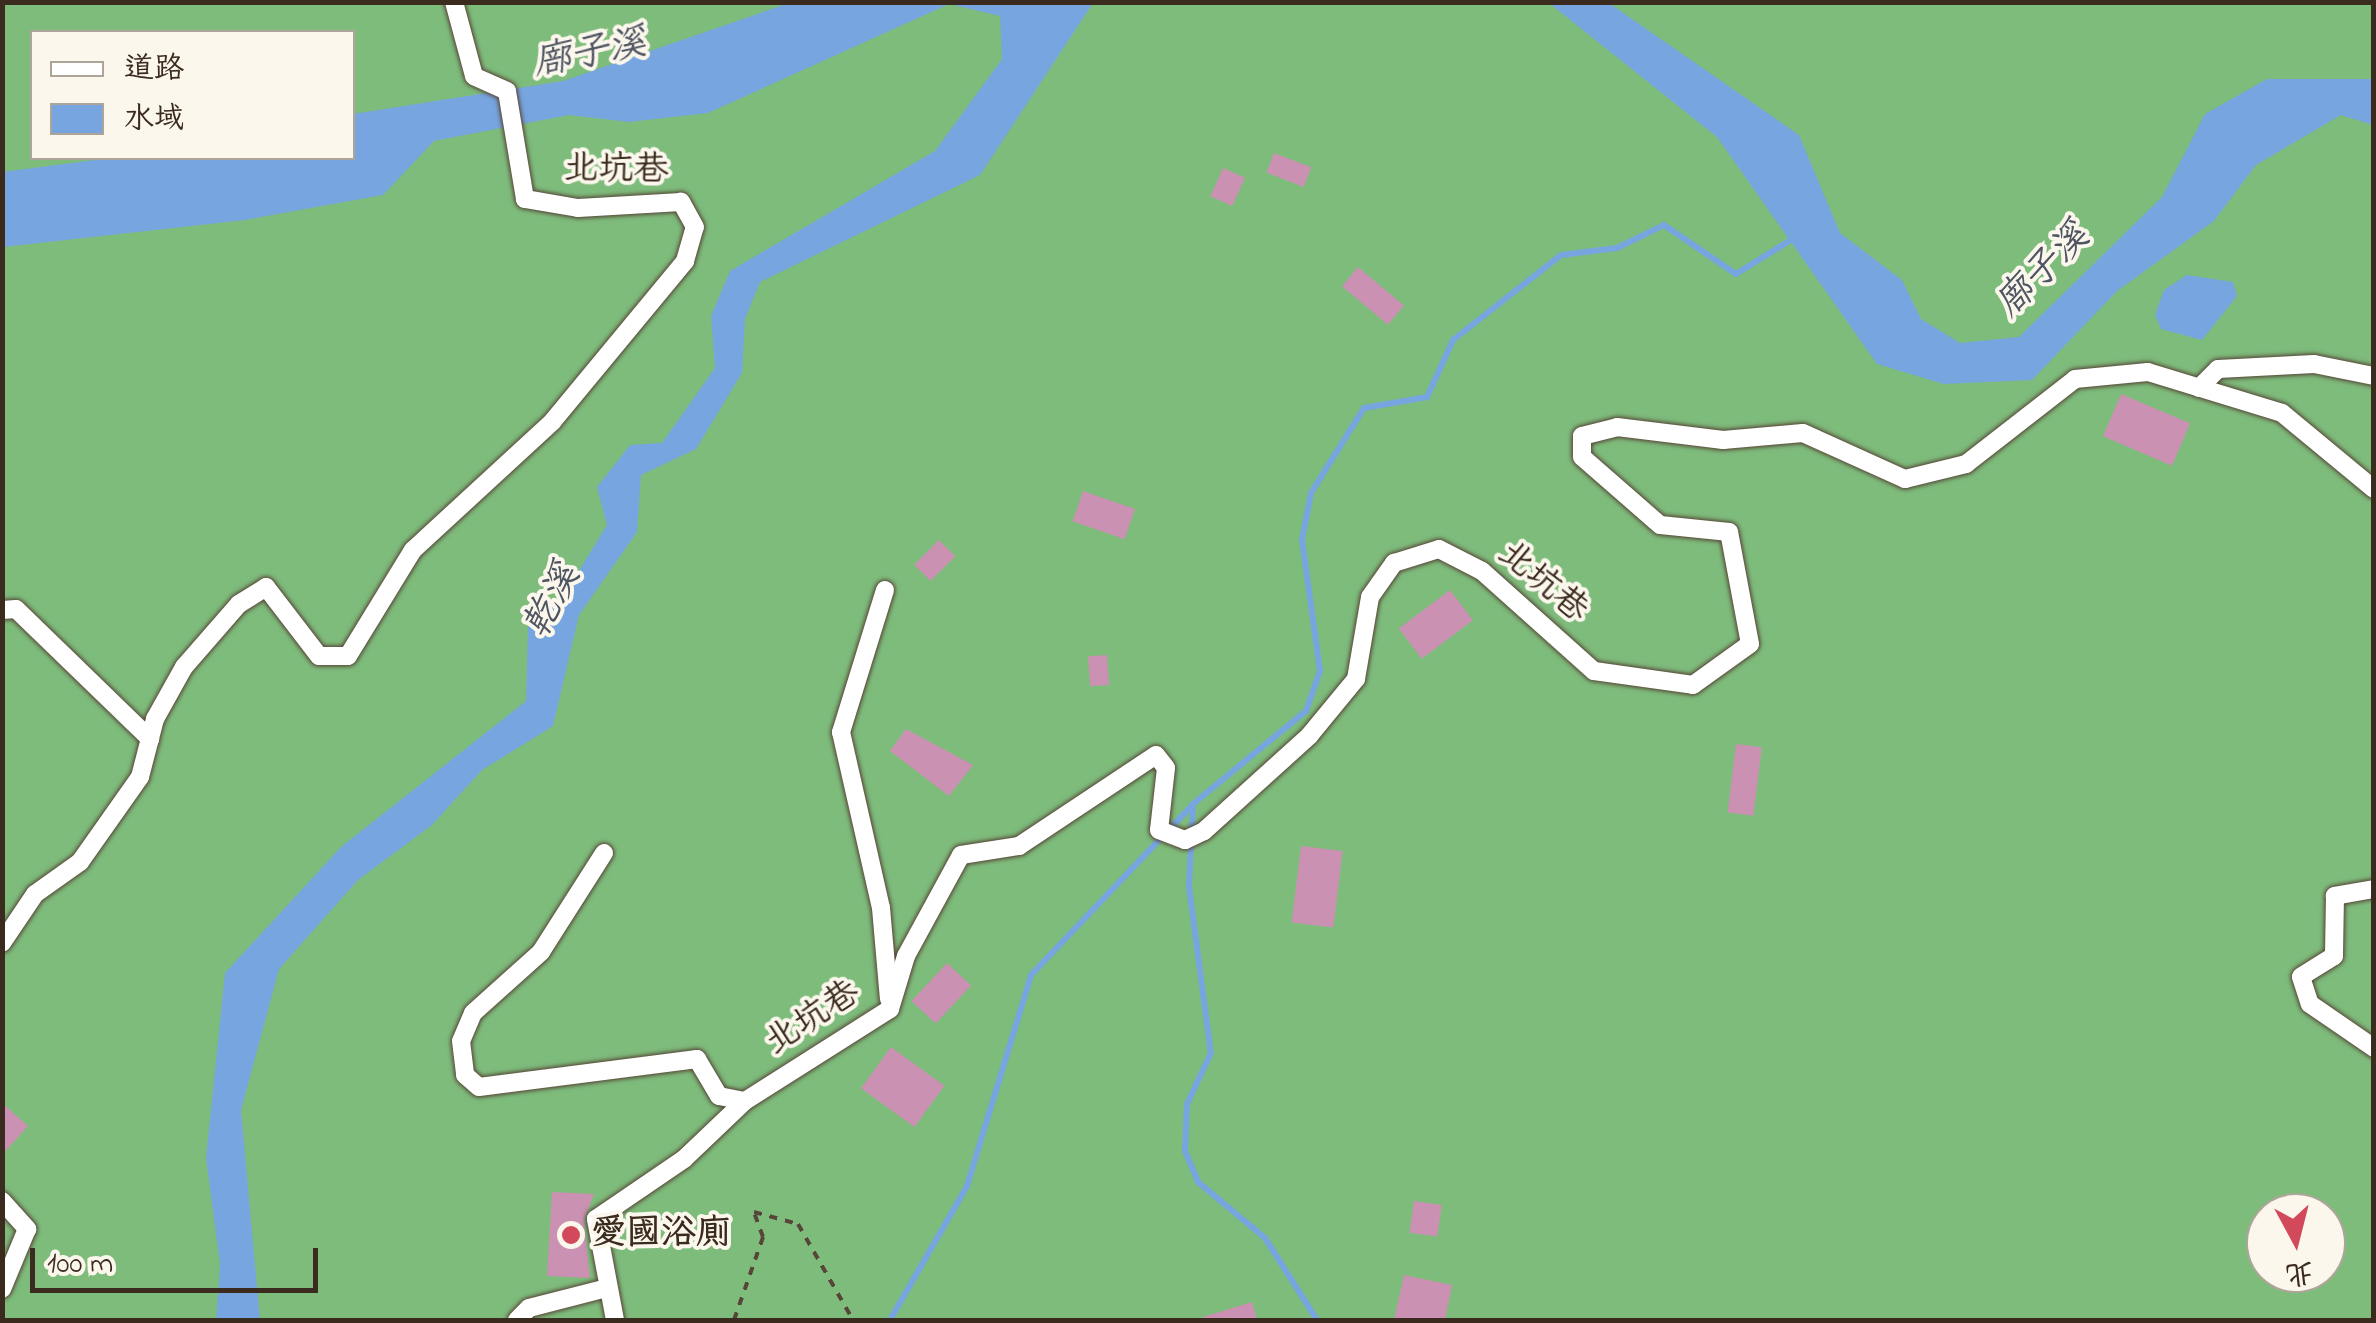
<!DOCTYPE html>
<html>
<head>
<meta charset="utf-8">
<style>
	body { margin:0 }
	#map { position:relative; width:2376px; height:1323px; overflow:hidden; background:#f4e0c5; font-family:"Indie Flower","LXGW WenKai TC",sans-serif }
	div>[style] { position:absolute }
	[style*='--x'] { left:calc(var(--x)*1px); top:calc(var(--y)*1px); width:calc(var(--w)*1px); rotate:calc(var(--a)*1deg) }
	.forest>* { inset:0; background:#7ebc7c }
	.water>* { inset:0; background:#77a5e0 }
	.stream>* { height:6px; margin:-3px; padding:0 3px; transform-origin:3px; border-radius:3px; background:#77a5e0 }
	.building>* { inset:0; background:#ca91b2; transform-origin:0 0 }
	.path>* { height:4px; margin-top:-2px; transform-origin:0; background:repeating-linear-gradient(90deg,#574537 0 8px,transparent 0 16px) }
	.roads { filter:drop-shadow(0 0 2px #574537) drop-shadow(0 0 2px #574537) }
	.street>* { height:18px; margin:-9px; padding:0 9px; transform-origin:9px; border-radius:9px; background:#fff }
	.dots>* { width:28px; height:28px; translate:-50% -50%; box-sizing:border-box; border:5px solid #fbf7ec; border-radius:50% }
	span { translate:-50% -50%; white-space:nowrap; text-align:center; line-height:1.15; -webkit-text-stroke:8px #fbf7ec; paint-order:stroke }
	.street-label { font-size:35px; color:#3b2a1e }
	.poi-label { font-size:35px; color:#3b2a1e; font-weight:700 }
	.left { translate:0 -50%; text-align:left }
	.water-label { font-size:38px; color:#505562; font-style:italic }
	.frame { position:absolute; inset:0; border:5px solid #3b2a1e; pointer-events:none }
	.legend { position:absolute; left:30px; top:30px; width:325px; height:130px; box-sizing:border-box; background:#fbf7ec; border:2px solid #aea59a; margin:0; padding:12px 18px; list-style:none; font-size:30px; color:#3b2a1e }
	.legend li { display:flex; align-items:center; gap:20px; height:50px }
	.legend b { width:50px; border:2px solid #aea59a }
	.north { position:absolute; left:2246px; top:1193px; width:100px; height:100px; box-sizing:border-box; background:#fbf7ec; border:2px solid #aea59a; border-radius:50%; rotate:173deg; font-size:28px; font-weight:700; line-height:40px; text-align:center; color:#3b2a1e }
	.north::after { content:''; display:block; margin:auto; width:35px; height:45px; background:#d1495b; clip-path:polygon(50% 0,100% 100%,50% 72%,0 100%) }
	.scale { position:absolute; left:30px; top:1248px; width:288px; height:45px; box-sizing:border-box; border:5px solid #3b2a1e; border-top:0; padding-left:12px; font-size:30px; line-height:35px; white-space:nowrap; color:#3b2a1e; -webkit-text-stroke:8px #fbf7ec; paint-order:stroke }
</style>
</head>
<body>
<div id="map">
	<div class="forest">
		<div style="clip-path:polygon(evenodd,3px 3px,2373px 3px,2373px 1320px,3px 1320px,3px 3px,32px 32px,352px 32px,352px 158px,32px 158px,32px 32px,3px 3px,2266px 1213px,2326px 1213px,2326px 1273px,2266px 1273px,2266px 1213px)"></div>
	</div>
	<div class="water">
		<div style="clip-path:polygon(789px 3px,1093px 3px,980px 175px,760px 282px,745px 319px,742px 373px,696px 449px,641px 475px,637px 532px,579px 615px,553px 726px,482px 770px,432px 825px,358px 880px,279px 969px,241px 1110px,260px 1320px,216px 1320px,220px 1264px,206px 1158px,225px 973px,341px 847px,526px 701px,528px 626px,569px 587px,607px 525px,597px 487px,630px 445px,662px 443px,715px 368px,711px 316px,730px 271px,935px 151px,1002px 59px,1000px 16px,949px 4px,708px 113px,629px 122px,569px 115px,434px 141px,383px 195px,245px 220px,3px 247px,2px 172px,111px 158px,352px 158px,353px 114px,563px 81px)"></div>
		<div style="clip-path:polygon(1549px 3px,1609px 3px,1799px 135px,1840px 233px,1902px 280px,1921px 319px,1960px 343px,2019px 337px,2162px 197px,2205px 114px,2267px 79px,2373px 79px,2373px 125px,2341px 115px,2256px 165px,2214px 221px,2117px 291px,2032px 380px,1944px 384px,1877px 364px,1717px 137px)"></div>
		<div style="clip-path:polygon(2187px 275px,2233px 282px,2237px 296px,2202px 340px,2161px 329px,2155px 315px,2164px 290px)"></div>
	</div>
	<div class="stream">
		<div style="--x:1193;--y:804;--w:83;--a:92.8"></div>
		<div style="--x:1189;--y:887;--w:167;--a:82.5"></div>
		<div style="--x:1211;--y:1053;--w:56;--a:115.2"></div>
		<div style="--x:1187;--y:1104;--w:47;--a:92.4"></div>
		<div style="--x:1185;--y:1151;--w:34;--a:67"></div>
		<div style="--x:1198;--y:1182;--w:87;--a:39.9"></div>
		<div style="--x:1265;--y:1238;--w:97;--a:57.6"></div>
		<div style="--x:890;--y:1320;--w:155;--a:-60.1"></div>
		<div style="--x:967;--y:1186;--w:220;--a:-73.1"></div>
		<div style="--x:1031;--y:975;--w:236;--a:-46.5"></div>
		<div style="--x:1193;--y:804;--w:146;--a:-39.5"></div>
		<div style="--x:1306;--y:711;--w:42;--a:-70.7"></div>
		<div style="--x:1320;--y:671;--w:132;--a:-97.8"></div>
		<div style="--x:1302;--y:540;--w:48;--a:-79.2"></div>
		<div style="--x:1311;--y:493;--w:100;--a:-58.1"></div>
		<div style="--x:1364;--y:408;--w:64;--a:-9.9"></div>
		<div style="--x:1427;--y:397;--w:63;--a:-65.5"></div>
		<div style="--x:1453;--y:340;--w:137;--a:-38.2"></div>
		<div style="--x:1561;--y:255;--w:56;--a:-7.1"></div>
		<div style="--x:1617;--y:248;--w:52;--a:-26.1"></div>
		<div style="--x:1664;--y:225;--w:87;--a:34.2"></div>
		<div style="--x:1736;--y:274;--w:72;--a:-31.9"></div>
	</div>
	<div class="building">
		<div style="left:1274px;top:153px;width:40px;height:21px;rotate:21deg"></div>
		<div style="left:1223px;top:168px;width:24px;height:31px;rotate:24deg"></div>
		<div style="left:1358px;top:267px;width:60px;height:25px;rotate:40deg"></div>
		<div style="left:2121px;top:394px;width:75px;height:46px;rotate:23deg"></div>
		<div style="left:1083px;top:491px;width:55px;height:32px;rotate:19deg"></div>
		<div style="left:939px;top:540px;width:23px;height:35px;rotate:45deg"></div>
		<div style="left:1450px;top:590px;width:38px;height:64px;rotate:53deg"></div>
		<div style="left:1107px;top:655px;width:30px;height:19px;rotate:86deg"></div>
		<div style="clip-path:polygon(906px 729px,973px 765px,949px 796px,890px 751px)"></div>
		<div style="left:1736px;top:744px;width:26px;height:69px;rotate:7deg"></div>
		<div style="left:1301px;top:846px;width:42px;height:77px;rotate:7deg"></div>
		<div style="left:947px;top:963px;width:33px;height:52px;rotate:43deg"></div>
		<div style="left:891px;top:1047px;width:66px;height:51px;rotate:36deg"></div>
		<div style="clip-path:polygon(2px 1103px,28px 1126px,2px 1155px)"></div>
		<div style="clip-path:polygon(552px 1192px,594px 1194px,584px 1220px,590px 1278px,547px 1276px)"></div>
		<div style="left:1414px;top:1201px;width:28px;height:32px;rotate:8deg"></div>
		<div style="clip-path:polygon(1404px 1275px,1452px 1285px,1445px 1320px,1394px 1320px)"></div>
		<div style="clip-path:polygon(1252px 1302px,1257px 1320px,1204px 1320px,1203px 1317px)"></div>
	</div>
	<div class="path">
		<div style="--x:734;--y:1320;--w:88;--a:-70.7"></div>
		<div style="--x:763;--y:1237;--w:27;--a:-110"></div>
		<div style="--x:754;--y:1212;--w:46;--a:15.3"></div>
		<div style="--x:798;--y:1224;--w:111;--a:60.2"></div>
	</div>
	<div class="roads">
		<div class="street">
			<div style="--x:2199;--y:388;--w:27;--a:-45"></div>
			<div style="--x:2218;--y:369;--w:96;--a:-3"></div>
			<div style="--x:2314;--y:364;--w:61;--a:11.3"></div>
			<div style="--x:885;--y:590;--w:149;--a:107.2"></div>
			<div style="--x:841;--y:732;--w:180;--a:77.2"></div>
			<div style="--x:881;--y:908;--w:91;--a:85"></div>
			<div style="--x:2;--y:610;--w:14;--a:-4"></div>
			<div style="--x:16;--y:609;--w:187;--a:44.1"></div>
			<div style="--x:604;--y:853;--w:117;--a:122.5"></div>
			<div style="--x:541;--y:952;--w:91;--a:138.1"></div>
			<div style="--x:473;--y:1013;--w:30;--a:113"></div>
			<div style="--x:461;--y:1041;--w:34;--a:83"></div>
			<div style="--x:465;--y:1075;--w:18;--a:41"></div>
			<div style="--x:479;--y:1087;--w:220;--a:-7.3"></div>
			<div style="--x:697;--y:1059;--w:43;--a:59.3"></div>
			<div style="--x:719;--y:1096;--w:26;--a:11"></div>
			<div style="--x:2374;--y:889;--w:40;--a:170"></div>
			<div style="--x:2335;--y:896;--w:60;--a:91"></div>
			<div style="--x:2334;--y:956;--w:39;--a:148"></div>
			<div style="--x:2301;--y:977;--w:28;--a:72"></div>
			<div style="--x:2310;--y:1004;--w:78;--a:34.5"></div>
			<div style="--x:2;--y:943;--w:59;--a:-56"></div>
			<div style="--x:35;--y:894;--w:55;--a:-35.4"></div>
			<div style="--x:80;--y:862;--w:104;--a:-54.8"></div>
			<div style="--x:140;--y:777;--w:60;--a:-75.5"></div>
			<div style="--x:155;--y:719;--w:60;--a:-60.9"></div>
			<div style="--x:184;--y:667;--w:84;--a:-48.9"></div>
			<div style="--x:239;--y:604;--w:32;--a:-32"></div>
			<div style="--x:266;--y:587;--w:87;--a:52.5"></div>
			<div style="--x:319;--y:656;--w:29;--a:0"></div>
			<div style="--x:348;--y:656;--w:124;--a:-58.5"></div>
			<div style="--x:413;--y:550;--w:189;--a:-42.6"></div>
			<div style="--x:552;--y:422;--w:209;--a:-50.4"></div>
			<div style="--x:685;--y:261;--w:35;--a:-74"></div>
			<div style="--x:695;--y:227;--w:29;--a:-119"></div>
			<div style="--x:681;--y:202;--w:103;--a:176.7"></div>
			<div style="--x:578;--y:208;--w:54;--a:-170.4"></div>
			<div style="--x:525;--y:199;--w:109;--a:-99.5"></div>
			<div style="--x:507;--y:91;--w:36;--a:-156"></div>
			<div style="--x:474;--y:76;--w:77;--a:-105.1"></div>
			<div style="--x:2;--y:1201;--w:38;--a:48"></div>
			<div style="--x:27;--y:1229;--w:65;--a:112.6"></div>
			<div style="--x:517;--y:1320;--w:17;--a:-45"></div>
			<div style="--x:529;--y:1308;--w:81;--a:-14.4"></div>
			<div style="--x:615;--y:1320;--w:103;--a:-100.7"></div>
			<div style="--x:596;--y:1219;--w:107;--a:-34.3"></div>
			<div style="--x:684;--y:1159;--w:84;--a:-43.6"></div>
			<div style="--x:745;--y:1101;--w:172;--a:-32.4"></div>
			<div style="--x:890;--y:1009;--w:55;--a:-73.2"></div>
			<div style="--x:906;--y:956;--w:115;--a:-61.4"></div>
			<div style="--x:961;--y:855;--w:59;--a:-8.8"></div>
			<div style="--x:1019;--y:846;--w:164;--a:-33.6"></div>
			<div style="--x:1156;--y:755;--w:16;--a:52"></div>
			<div style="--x:1166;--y:768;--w:62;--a:96.4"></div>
			<div style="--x:1159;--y:830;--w:28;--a:21"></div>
			<div style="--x:1185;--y:840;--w:21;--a:-25"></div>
			<div style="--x:1204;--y:831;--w:142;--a:-42.1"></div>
			<div style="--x:1309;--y:736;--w:74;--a:-50.5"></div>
			<div style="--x:1356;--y:679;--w:83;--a:-80.3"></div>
			<div style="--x:1370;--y:597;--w:42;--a:-54.8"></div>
			<div style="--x:1394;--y:563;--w:47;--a:-17.3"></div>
			<div style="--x:1439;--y:549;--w:48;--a:27.1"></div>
			<div style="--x:1482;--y:571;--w:150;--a:41.8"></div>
			<div style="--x:1594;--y:671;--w:100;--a:8"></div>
			<div style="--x:1693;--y:685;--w:70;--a:-35.7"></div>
			<div style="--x:1750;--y:644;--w:114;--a:-100.6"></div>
			<div style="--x:1729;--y:532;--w:69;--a:-174.2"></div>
			<div style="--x:1660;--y:525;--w:103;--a:-138.9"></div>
			<div style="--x:1582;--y:457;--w:21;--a:-90"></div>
			<div style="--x:1582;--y:436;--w:36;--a:-14"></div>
			<div style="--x:1617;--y:427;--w:107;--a:7"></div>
			<div style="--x:1723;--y:440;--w:80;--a:-5"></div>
			<div style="--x:1803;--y:433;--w:112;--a:24.3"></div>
			<div style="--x:1905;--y:479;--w:63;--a:-13.8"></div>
			<div style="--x:1966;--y:464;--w:138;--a:-37.9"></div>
			<div style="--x:2075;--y:379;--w:73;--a:-5.5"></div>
			<div style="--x:2148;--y:372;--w:140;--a:17"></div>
			<div style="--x:2282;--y:413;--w:119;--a:39.6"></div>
		</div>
	</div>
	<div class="dots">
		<div style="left:571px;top:1235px;background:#d1495b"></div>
	</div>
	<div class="street-label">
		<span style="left:616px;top:171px;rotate:1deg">北坑巷</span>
		<span style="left:1542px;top:583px;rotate:40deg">北坑巷</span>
		<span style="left:813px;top:1019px;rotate:-33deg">北坑巷</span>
	</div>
	<div class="poi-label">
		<span class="left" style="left:591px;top:1235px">愛國浴廁</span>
	</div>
	<div class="water-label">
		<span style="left:590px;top:55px;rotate:-11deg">廍子溪</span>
		<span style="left:2044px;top:272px;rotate:-45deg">廍子溪</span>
		<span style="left:554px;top:602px;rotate:-62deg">乾溪</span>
	</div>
	<div class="frame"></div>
	<ul class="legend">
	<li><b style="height:12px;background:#fff"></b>道路</li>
	<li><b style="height:28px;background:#77a5e0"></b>水域</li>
	</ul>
	<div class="north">北</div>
	<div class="scale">100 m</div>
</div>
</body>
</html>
